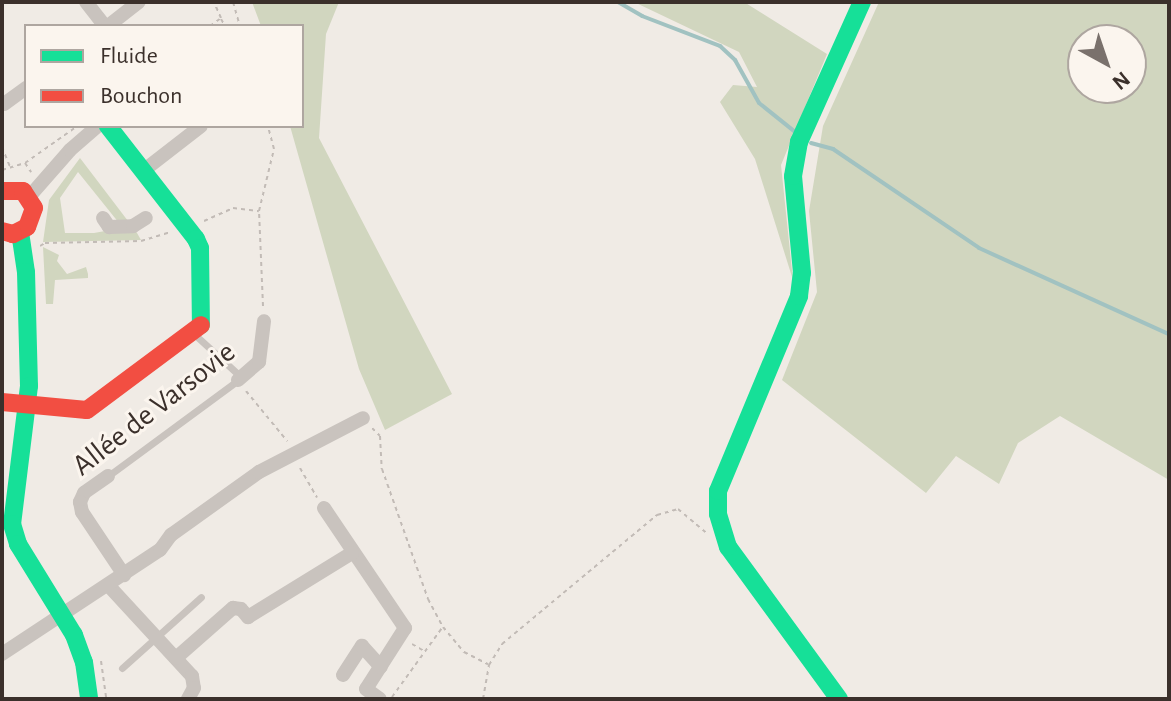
<!DOCTYPE html>
<html>
<head>
<meta charset="utf-8">
<style>
	body { margin:0 }
	#map { position:relative; width:1171px; height:701px; overflow:hidden; background:#f0ebe5; font-family:"Alegreya Sans",sans-serif }
	div>[style] { position:absolute }
	[style*='--x'] { left:calc(var(--x)*1px); top:calc(var(--y)*1px); width:calc(var(--w)*1px); rotate:calc(var(--a)*1deg) }
	.green>* { inset:0; background:#d1d6bf }
	.stream>* { height:4px; margin:-2px; padding:0 2px; transform-origin:2px; border-radius:2px; background:#a1c2c1 }
	.path>* { height:2px; margin-top:-1px; transform-origin:0; background:repeating-linear-gradient(90deg,#c2bbb6 0 4px,transparent 0 8px) }
	.lane>* { height:7px; margin:-3.5px; padding:0 3.5px; transform-origin:3.5px; border-radius:3.5px; background:#c9c3be }
	.street>* { height:14px; margin:-7px; padding:0 7px; transform-origin:7px; border-radius:7px; background:#c9c3be }
	.fast>* { height:18px; margin:-9px; padding:0 9px; transform-origin:9px; border-radius:9px; background:#16e098 }
	.jam>* { height:18px; margin:-9px; padding:0 9px; transform-origin:9px; border-radius:9px; background:#f24e42 }
	span { translate:-50% -50%; white-space:nowrap; text-align:center; line-height:1.15; -webkit-text-stroke:6px #fbf5ee; paint-order:stroke }
	.street-label { font-size:30px; color:#3b302b }
	.frame { position:absolute; inset:0; border:4px solid #3b302b; pointer-events:none }
	.legend { position:absolute; left:24px; top:24px; width:280px; height:104px; box-sizing:border-box; background:#fbf5ee; border:2px solid #aea6a0; margin:0; padding:10px 14px; list-style:none; font-size:24px; color:#3b302b }
	.legend li { display:flex; align-items:center; gap:16px; height:40px }
	.legend b { width:40px; border:2px solid #aea6a0 }
	.north { position:absolute; left:1067px; top:24px; width:80px; height:80px; box-sizing:border-box; background:#fbf5ee; border:2px solid #aea6a0; border-radius:50%; rotate:140deg; font-size:22px; font-weight:700; line-height:32px; text-align:center; color:#3b302b }
	.north::after { content:''; display:block; margin:auto; width:28px; height:36px; background:#7a716c; clip-path:polygon(50% 0,100% 100%,50% 72%,0 100%) }
</style>
</head>
<body>
<div id="map">
	<div class="green">
		<div style="clip-path:polygon(252px 2px,339px 2px,326px 34px,319px 138px,452px 394px,385px 430px,359px 369px,290px 126px,302px 126px,302px 26px,261px 26px)"></div>
		<div style="clip-path:polygon(634px 2px,744px 2px,827px 54px,781px 165px,793px 280px,755px 159px,720px 102px,733px 85px,757px 87px,739px 52px)"></div>
		<div style="clip-path:polygon(evenodd,879px 2px,1169px 2px,1169px 480px,1060px 416px,1018px 443px,999px 484px,956px 456px,926px 493px,782px 380px,817px 292px,809px 211px,823px 126px,879px 2px,1083px 40px,1131px 40px,1131px 88px,1083px 88px,1083px 40px)"></div>
		<div style="clip-path:polygon(80px 158px,128px 221px,119px 223px,78px 172px,60px 198px,65px 233px,94px 233px,133px 226px,141px 240px,43px 242px,49px 200px)"></div>
		<div style="clip-path:polygon(43px 247px,59px 255px,57px 261px,67px 274px,86px 267px,88px 274px,88px 278px,55px 280px,53px 304px,46px 304px)"></div>
	</div>
	<div class="stream">
		<div style="--x:618;--y:2;--w:28;--a:30"></div>
		<div style="--x:642;--y:16;--w:84;--a:21"></div>
		<div style="--x:720;--y:46;--w:21;--a:43"></div>
		<div style="--x:735;--y:60;--w:49;--a:60.8"></div>
		<div style="--x:759;--y:103;--w:45;--a:38.7"></div>
		<div style="--x:811;--y:143;--w:23;--a:15"></div>
		<div style="--x:833;--y:149;--w:176;--a:34.1"></div>
		<div style="--x:979;--y:248;--w:209;--a:24.4"></div>
	</div>
	<div class="path">
		<div style="--x:233;--y:2;--w:25;--a:74"></div>
		<div style="--x:221;--y:19;--w:8;--a:60"></div>
		<div style="--x:210;--y:26;--w:14;--a:-36"></div>
		<div style="--x:221;--y:18;--w:17;--a:-114"></div>
		<div style="--x:2;--y:147;--w:22;--a:68"></div>
		<div style="--x:25;--y:163;--w:62;--a:-35.2"></div>
		<div style="--x:2;--y:170;--w:24;--a:-17"></div>
		<div style="--x:25;--y:163;--w:11;--a:56"></div>
		<div style="--x:204;--y:221;--w:32;--a:-24"></div>
		<div style="--x:233;--y:208;--w:26;--a:7"></div>
		<div style="--x:40;--y:246;--w:6;--a:-31"></div>
		<div style="--x:45;--y:243;--w:96;--a:-1.2"></div>
		<div style="--x:141;--y:241;--w:31;--a:-17"></div>
		<div style="--x:263;--y:306;--w:95;--a:-92.4"></div>
		<div style="--x:259;--y:211;--w:64;--a:-76.4"></div>
		<div style="--x:274;--y:149;--w:24;--a:-105"></div>
		<div style="--x:246;--y:391;--w:65;--a:50.6"></div>
		<div style="--x:372;--y:428;--w:11;--a:45"></div>
		<div style="--x:380;--y:436;--w:33;--a:87"></div>
		<div style="--x:382;--y:469;--w:138;--a:70.5"></div>
		<div style="--x:428;--y:599;--w:32;--a:62"></div>
		<div style="--x:443;--y:627;--w:33;--a:50"></div>
		<div style="--x:464;--y:652;--w:27;--a:27"></div>
		<div style="--x:300;--y:468;--w:34;--a:60"></div>
		<div style="--x:412;--y:644;--w:14;--a:30"></div>
		<div style="--x:101;--y:661;--w:37;--a:82"></div>
		<div style="--x:392;--y:697;--w:85;--a:-54.1"></div>
		<div style="--x:483;--y:699;--w:35;--a:-80"></div>
		<div style="--x:489;--y:665;--w:25;--a:-58"></div>
		<div style="--x:502;--y:644;--w:202;--a:-39.8"></div>
		<div style="--x:657;--y:515;--w:22;--a:-16"></div>
		<div style="--x:678;--y:509;--w:38;--a:40"></div>
	</div>
	<div class="lane">
		<div style="--x:193;--y:333;--w:65;--a:42.5"></div>
		<div style="--x:108;--y:476;--w:162;--a:-36.4"></div>
		<div style="--x:122;--y:668;--w:106;--a:-41.9"></div>
	</div>
	<div class="street">
		<div style="--x:86;--y:2;--w:31;--a:52"></div>
		<div style="--x:108;--y:26;--w:39;--a:-38"></div>
		<div style="--x:4;--y:104;--w:27;--a:-36"></div>
		<div style="--x:143;--y:171;--w:73;--a:-37.8"></div>
		<div style="--x:29;--y:197;--w:62;--a:-48.9"></div>
		<div style="--x:70;--y:150;--w:37;--a:-41"></div>
		<div style="--x:103;--y:218;--w:11;--a:56"></div>
		<div style="--x:109;--y:227;--w:24;--a:-2"></div>
		<div style="--x:133;--y:226;--w:15;--a:-32"></div>
		<div style="--x:238;--y:380;--w:28;--a:-41"></div>
		<div style="--x:259;--y:362;--w:41;--a:-83"></div>
		<div style="--x:108;--y:476;--w:29;--a:145"></div>
		<div style="--x:84;--y:493;--w:10;--a:114"></div>
		<div style="--x:80;--y:502;--w:10;--a:79"></div>
		<div style="--x:82;--y:512;--w:76;--a:56.3"></div>
		<div style="--x:324;--y:508;--w:145;--a:56"></div>
		<div style="--x:405;--y:628;--w:72;--a:122.6"></div>
		<div style="--x:366;--y:689;--w:17;--a:36"></div>
		<div style="--x:108;--y:585;--w:124;--a:47.3"></div>
		<div style="--x:192;--y:676;--w:12;--a:81"></div>
		<div style="--x:194;--y:688;--w:13;--a:119"></div>
		<div style="--x:2;--y:654;--w:189;--a:-33.4"></div>
		<div style="--x:160;--y:550;--w:19;--a:-54"></div>
		<div style="--x:171;--y:535;--w:108;--a:-35.6"></div>
		<div style="--x:259;--y:472;--w:117;--a:-27.4"></div>
		<div style="--x:176;--y:658;--w:76;--a:-41.3"></div>
		<div style="--x:233;--y:608;--w:8;--a:7"></div>
		<div style="--x:241;--y:609;--w:11;--a:49"></div>
		<div style="--x:248;--y:617;--w:122;--a:-31.6"></div>
		<div style="--x:343;--y:675;--w:35;--a:-57"></div>
		<div style="--x:362;--y:646;--w:28;--a:48"></div>
	</div>
	<div class="fast">
		<div style="--x:108;--y:126;--w:143;--a:52.1"></div>
		<div style="--x:196;--y:239;--w:10;--a:66"></div>
		<div style="--x:200;--y:248;--w:77;--a:89.3"></div>
		<div style="--x:20;--y:232;--w:40;--a:81.5"></div>
		<div style="--x:26;--y:272;--w:114;--a:88.5"></div>
		<div style="--x:29;--y:386;--w:139;--a:97"></div>
		<div style="--x:12;--y:524;--w:21;--a:73"></div>
		<div style="--x:18;--y:544;--w:107;--a:58.4"></div>
		<div style="--x:74;--y:635;--w:29;--a:70"></div>
		<div style="--x:84;--y:662;--w:37;--a:82"></div>
		<div style="--x:839;--y:699;--w:188;--a:-126.1"></div>
		<div style="--x:728;--y:547;--w:34;--a:-107"></div>
		<div style="--x:718;--y:514;--w:23;--a:-90"></div>
		<div style="--x:718;--y:491;--w:211;--a:-67.4"></div>
		<div style="--x:799;--y:296;--w:23;--a:-83"></div>
		<div style="--x:802;--y:273;--w:97;--a:-95.3"></div>
		<div style="--x:793;--y:176;--w:35;--a:-80"></div>
		<div style="--x:799;--y:142;--w:154;--a:-65.8"></div>
	</div>
	<div class="jam">
		<div style="--x:2;--y:191;--w:21;--a:0"></div>
		<div style="--x:23;--y:191;--w:20;--a:57"></div>
		<div style="--x:34;--y:208;--w:20;--a:110"></div>
		<div style="--x:27;--y:227;--w:16;--a:153"></div>
		<div style="--x:13;--y:234;--w:11;--a:-165"></div>
		<div style="--x:2;--y:402;--w:85;--a:5.4"></div>
		<div style="--x:87;--y:410;--w:142;--a:-36.7"></div>
	</div>
	<div class="street-label">
		<span style="left:154px;top:409px;rotate:-38deg">Allée de Varsovie</span>
	</div>
	<div class="frame"></div>
	<ul class="legend">
	<li><b style="height:10px;background:#16e098"></b>Fluide</li>
	<li><b style="height:10px;background:#f24e42"></b>Bouchon</li>
	</ul>
	<div class="north">N</div>
</div>
</body>
</html>
